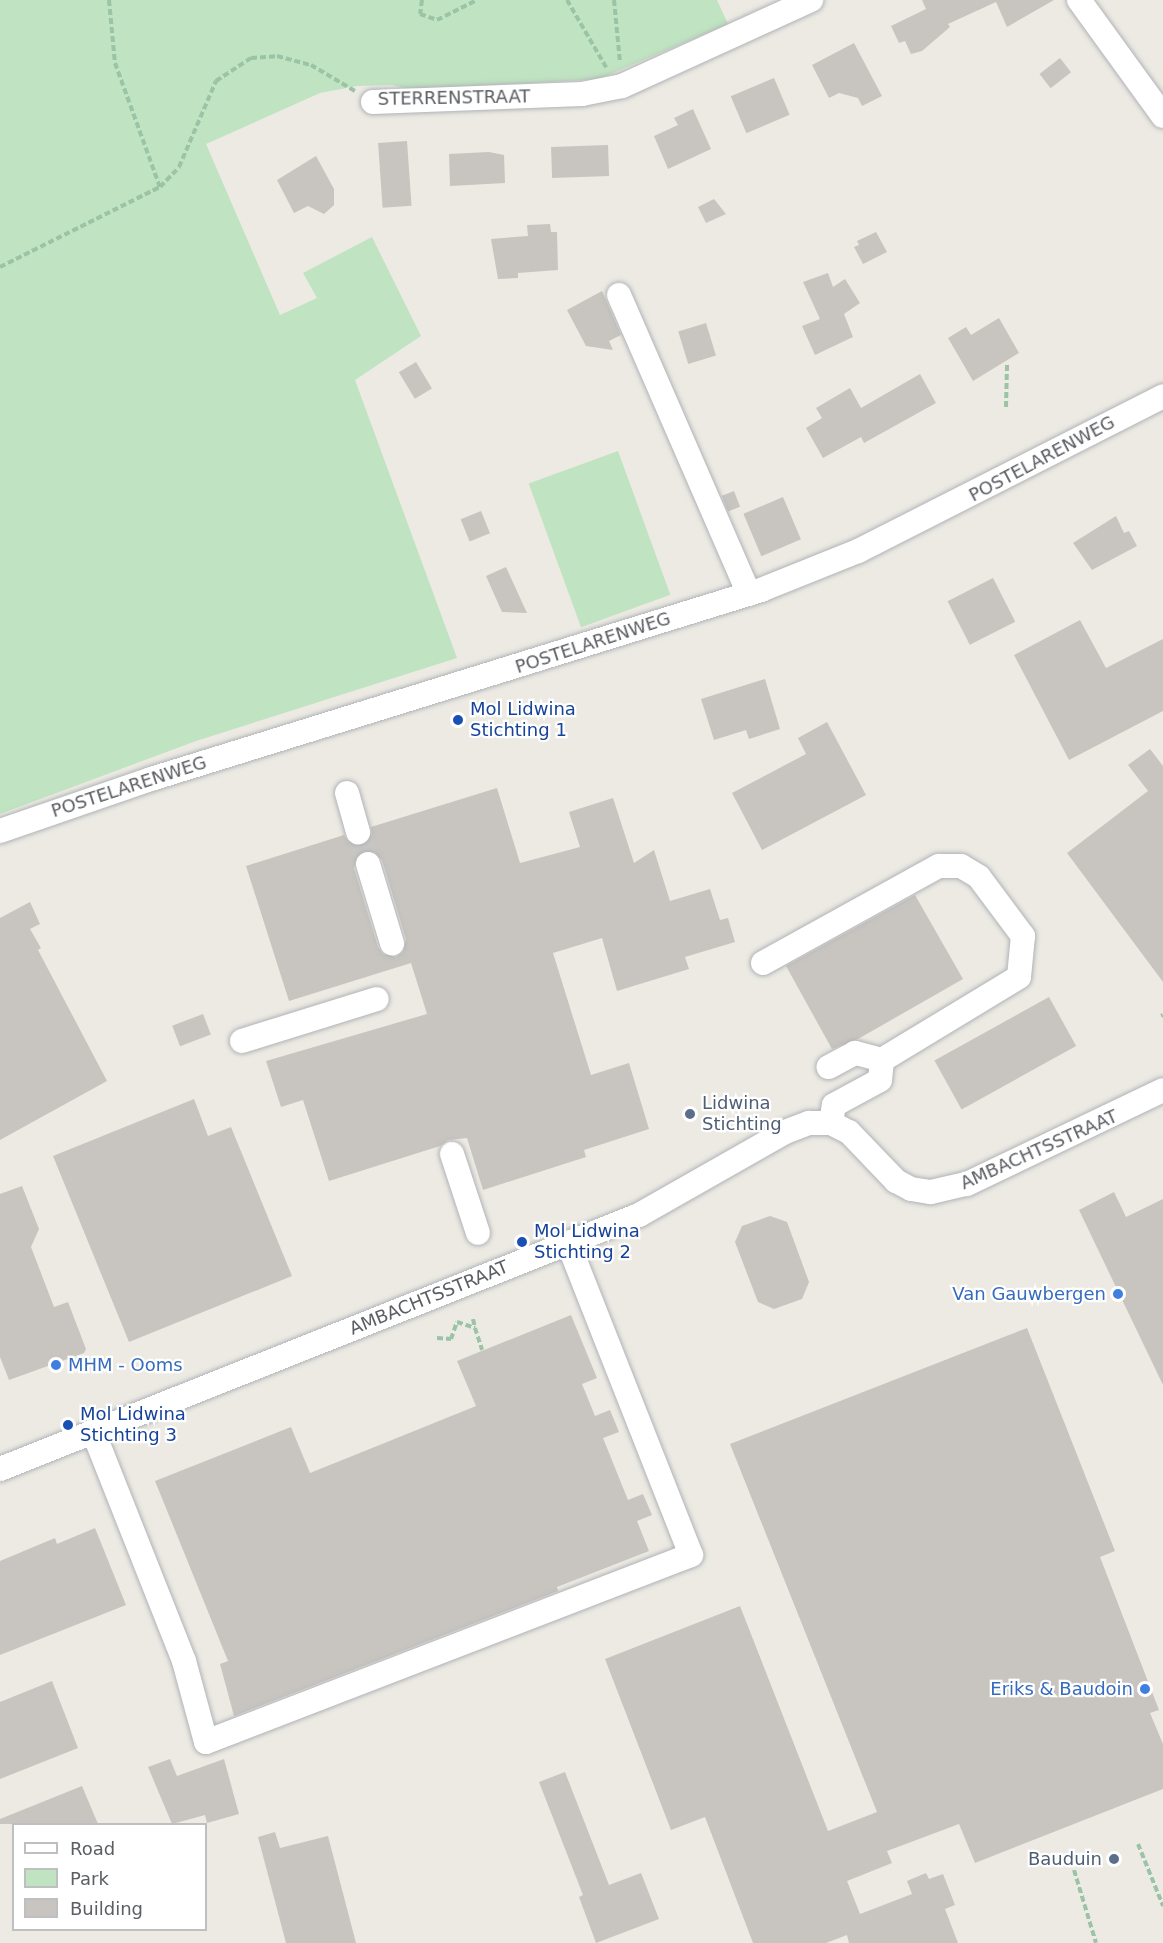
<!DOCTYPE html>
<html>
<head>
<meta charset="utf-8">
<style>
	body { margin:0 }
	#map { position:relative; width:1163px; height:1943px; overflow:hidden; background:#eceae3; font-family:"DejaVu Sans",sans-serif }
	div>[style] { position:absolute }
	[style*='--x'] { left:calc(var(--x)*1px); top:calc(var(--y)*1px); width:calc(var(--w)*1px); rotate:calc(var(--a)*1deg) }
	.green>* { inset:0; background:#c0e3c1; transform-origin:0 0 }
	.building>* { inset:0; background:#c8c5c0; transform-origin:0 0 }
	.minor-tunnel>* { height:24px; margin-top:-12px; transform-origin:0; background:repeating-linear-gradient(90deg,#c8c7c3 0 24px,transparent 0 36px) }
	.path>* { height:4px; margin-top:-2px; transform-origin:0; background:repeating-linear-gradient(90deg,#9bc3a6 0 6px,transparent 0 9px) }
	.roads { filter:drop-shadow(0 0 2px #b0b3b7) drop-shadow(0 0 2px #b0b3b7) }
	.minor>* { height:24px; margin:-12px; padding:0 12px; transform-origin:12px; border-radius:12px; background:#fff }
	.dots>* { width:16px; height:16px; translate:-50% -50%; box-sizing:border-box; border:3px solid #fff; border-radius:50% }
	span { translate:-50% -50%; white-space:nowrap; text-align:center; line-height:1.15; -webkit-text-stroke:4.5px #fff; paint-order:stroke }
	.street-label { font-size:18px; color:#5b5e62 }
	.transit-label { font-size:18px; color:#164399 }
	.left { translate:0 -50%; text-align:left }
	.service-label { font-size:18px; color:#4e5e75 }
	.right { translate:-100% -50%; text-align:right }
	.shop-label { font-size:18px; color:#366cbe }
	.legend { position:absolute; left:12px; top:1823px; width:195px; height:108px; box-sizing:border-box; background:#fff; border:2px solid #bdbfc0; margin:0; padding:8px 10px; list-style:none; font-size:18px; color:#5b5e62 }
	.legend li { display:flex; align-items:center; gap:12px; height:30px }
	.legend b { width:30px; border:2px solid #bdbfc0 }
</style>
</head>
<body>
<div id="map">
	<div class="green">
		<div style="clip-path:polygon(0 0,717px 0,728px 24px,599px 79px,413px 90px,392px 85px,357px 86px,320px 93px,206px 144px,280px 315px,317px 298px,303px 273px,372px 237px,421px 336px,355px 380px,457px 658px,196px 741px,0 814px)"></div>
		<div style="left:618px;top:451px;width:153px;height:95px;rotate:70deg"></div>
	</div>
	<div class="building">
		<div style="clip-path:polygon(922px 0,1054px 0,1007px 27px,996px 2px,948px 24px,950px 27px,922px 51px,911px 54px,905px 41px,899px 43px,891px 26px,926px 9px)"></div>
		<div style="clip-path:polygon(854px 43px,882px 96px,862px 106px,858px 98px,839px 93px,829px 98px,812px 65px)"></div>
		<div style="left:1060px;top:58px;width:18px;height:26px;rotate:52deg"></div>
		<div style="left:774px;top:78px;width:40px;height:47px;rotate:67deg"></div>
		<div style="clip-path:polygon(693px 109px,711px 149px,668px 169px,654px 136px,678px 125px,674px 118px)"></div>
		<div style="left:407px;top:141px;width:65px;height:29px;rotate:86deg"></div>
		<div style="left:608px;top:145px;width:31px;height:57px;rotate:88deg"></div>
		<div style="clip-path:polygon(489px 152px,504px 155px,505px 183px,450px 186px,449px 154px)"></div>
		<div style="clip-path:polygon(316px 156px,334px 189px,334px 205px,324px 214px,308px 206px,294px 213px,277px 180px)"></div>
		<div style="clip-path:polygon(714px 199px,726px 214px,706px 223px,698px 207px)"></div>
		<div style="clip-path:polygon(550px 224px,551px 232px,557px 232px,558px 270px,518px 273px,518px 278px,498px 279px,491px 239px,528px 236px,527px 225px)"></div>
		<div style="clip-path:polygon(876px 232px,887px 252px,863px 264px,854px 247px,859px 245px,857px 241px)"></div>
		<div style="clip-path:polygon(828px 273px,833px 287px,845px 279px,860px 303px,844px 314px,853px 337px,815px 355px,802px 326px,820px 319px,803px 282px)"></div>
		<div style="clip-path:polygon(602px 291px,621px 335px,609px 341px,613px 350px,586px 346px,567px 310px)"></div>
		<div style="clip-path:polygon(999px 318px,1019px 353px,973px 381px,948px 338px,966px 327px,971px 335px)"></div>
		<div style="left:706px;top:323px;width:34px;height:29px;rotate:73deg"></div>
		<div style="left:416px;top:362px;width:31px;height:20px;rotate:59deg"></div>
		<div style="clip-path:polygon(920px 374px,936px 403px,864px 443px,861px 437px,823px 458px,806px 428px,822px 418px,816px 408px,850px 388px,861px 408px)"></div>
		<div style="left:734px;top:491px;width:17px;height:13px;rotate:69deg"></div>
		<div style="left:783px;top:497px;width:46px;height:43px;rotate:67deg"></div>
		<div style="left:481px;top:511px;width:24px;height:22px;rotate:68deg"></div>
		<div style="clip-path:polygon(1116px 516px,1124px 533px,1129px 531px,1137px 546px,1092px 570px,1073px 543px)"></div>
		<div style="clip-path:polygon(506px 567px,527px 613px,502px 612px,486px 576px)"></div>
		<div style="left:993px;top:578px;width:49px;height:51px;rotate:63deg"></div>
		<div style="clip-path:polygon(1080px 620px,1106px 668px,1163px 639px,1163px 711px,1069px 760px,1014px 655px)"></div>
		<div style="clip-path:polygon(765px 679px,780px 729px,749px 739px,746px 730px,714px 740px,701px 699px)"></div>
		<div style="clip-path:polygon(827px 722px,866px 795px,762px 850px,732px 793px,806px 754px,798px 738px)"></div>
		<div style="clip-path:polygon(1150px 749px,1163px 766px,1163px 982px,1067px 853px,1148px 791px,1128px 765px)"></div>
		<div style="clip-path:polygon(evenodd,497px 788px,520px 863px,580px 847px,569px 812px,613px 798px,634px 863px,654px 850px,670px 901px,710px 889px,720px 920px,728px 918px,735px 942px,685px 957px,689px 969px,617px 991px,602px 938px,553px 953px,591px 1075px,629px 1063px,649px 1129px,584px 1150px,586px 1157px,483px 1190px,467px 1138px,448px 1140px,440px 1146px,329px 1181px,303px 1100px,281px 1107px,266px 1061px,427px 1014px,411px 963px,289px 1001px,246px 866px,344px 835px,349px 843px,362px 845px,372px 836px,371px 827px,497px 788px,372px 850px,382px 860px,406px 939px,403px 952px,396px 957px,383px 954px,378px 947px,354px 868px,358px 854px,372px 850px)"></div>
		<div style="clip-path:polygon(915px 895px,963px 979px,858px 1039px,832px 1049px,786px 966px)"></div>
		<div style="clip-path:polygon(30px 902px,40px 924px,30px 929px,41px 948px,38px 950px,107px 1081px,0 1140px,0 918px)"></div>
		<div style="left:1049px;top:997px;width:56px;height:131px;rotate:61deg"></div>
		<div style="left:203px;top:1014px;width:22px;height:33px;rotate:69deg"></div>
		<div style="clip-path:polygon(194px 1099px,208px 1136px,231px 1127px,292px 1276px,129px 1342px,53px 1156px)"></div>
		<div style="clip-path:polygon(22px 1186px,39px 1229px,31px 1247px,54px 1307px,68px 1302px,86px 1349px,84px 1353px,9px 1380px,0 1357px,0 1194px)"></div>
		<div style="clip-path:polygon(1114px 1192px,1126px 1217px,1163px 1199px,1163px 1385px,1079px 1210px)"></div>
		<div style="clip-path:polygon(770px 1216px,787px 1222px,809px 1282px,802px 1299px,774px 1309px,758px 1302px,735px 1242px,742px 1226px)"></div>
		<div style="clip-path:polygon(571px 1315px,597px 1378px,582px 1384px,595px 1416px,610px 1410px,619px 1432px,603px 1438px,628px 1500px,643px 1494px,652px 1515px,637px 1521px,649px 1551px,557px 1587px,558px 1591px,234px 1716px,220px 1664px,228px 1661px,155px 1481px,291px 1427px,310px 1473px,382px 1444px,476px 1406px,457px 1361px)"></div>
		<div style="clip-path:polygon(1027px 1328px,1115px 1551px,1100px 1557px,1159px 1710px,1150px 1713px,1163px 1744px,1163px 1789px,975px 1863px,959px 1824px,887px 1851px,892px 1863px,847px 1881px,860px 1914px,912px 1894px,907px 1881px,926px 1873px,929px 1879px,943px 1874px,955px 1905px,945px 1909px,958px 1943px,849px 1943px,847px 1935px,826px 1943px,753px 1943px,705px 1817px,671px 1830px,605px 1659px,740px 1606px,828px 1831px,877px 1812px,730px 1444px)"></div>
		<div style="clip-path:polygon(95px 1528px,126px 1605px,0 1655px,0 1561px,55px 1538px,57px 1544px)"></div>
		<div style="clip-path:polygon(52px 1681px,78px 1748px,0 1779px,0 1702px)"></div>
		<div style="clip-path:polygon(170px 1759px,177px 1776px,224px 1759px,239px 1814px,207px 1823px,205px 1815px,172px 1824px,148px 1767px)"></div>
		<div style="clip-path:polygon(565px 1772px,609px 1885px,641px 1873px,659px 1919px,596px 1943px,579px 1897px,583px 1895px,539px 1782px)"></div>
		<div style="clip-path:polygon(82px 1786px,98px 1824px,0 1824px,0 1819px)"></div>
		<div style="clip-path:polygon(275px 1832px,280px 1848px,328px 1836px,356px 1943px,286px 1943px,258px 1837px)"></div>
	</div>
	<div class="minor-tunnel">
		<div style="--x:358;--y:832;--w:34;--a:73"></div>
	</div>
	<div class="path">
		<div style="--x:109;--y:0;--w:63;--a:84.6"></div>
		<div style="--x:115;--y:63;--w:132;--a:70.1"></div>
		<div style="--x:422;--y:0;--w:14;--a:98"></div>
		<div style="--x:420;--y:14;--w:18;--a:19"></div>
		<div style="--x:437;--y:20;--w:45;--a:-26.6"></div>
		<div style="--x:567;--y:0;--w:78;--a:59.8"></div>
		<div style="--x:614;--y:0;--w:62;--a:84.5"></div>
		<div style="--x:0;--y:267;--w:179;--a:-26.6"></div>
		<div style="--x:160;--y:187;--w:28;--a:-46"></div>
		<div style="--x:179;--y:167;--w:94;--a:-66.7"></div>
		<div style="--x:216;--y:81;--w:42;--a:-33.3"></div>
		<div style="--x:251;--y:58;--w:26;--a:-4"></div>
		<div style="--x:277;--y:56;--w:35;--a:15"></div>
		<div style="--x:311;--y:65;--w:51;--a:30.6"></div>
		<div style="--x:1006;--y:407;--w:42;--a:-88.6"></div>
		<div style="--x:1161;--y:1016;--w:2;--a:-27"></div>
		<div style="--x:473;--y:1319;--w:9;--a:77"></div>
		<div style="--x:437;--y:1338;--w:14;--a:4"></div>
		<div style="--x:451;--y:1339;--w:18;--a:-71"></div>
		<div style="--x:457;--y:1322;--w:19;--a:18"></div>
		<div style="--x:475;--y:1328;--w:23;--a:72"></div>
		<div style="--x:1138;--y:1844;--w:67;--a:68"></div>
		<div style="--x:1074;--y:1870;--w:76;--a:73.2"></div>
	</div>
	<div class="roads">
		<div class="minor">
			<div style="--x:1079;--y:0;--w:143;--a:54.1"></div>
			<div style="--x:373;--y:102;--w:209;--a:-2.2"></div>
			<div style="--x:582;--y:94;--w:41;--a:-11.3"></div>
			<div style="--x:622;--y:86;--w:208;--a:-24.5"></div>
			<div style="--x:619;--y:295;--w:326;--a:66.5"></div>
			<div style="--x:347;--y:793;--w:41;--a:74.2"></div>
			<div style="--x:0;--y:831;--w:160;--a:-19"></div>
			<div style="--x:151;--y:779;--w:639;--a:-17.21"></div>
			<div style="--x:761;--y:590;--w:105;--a:-21.9"></div>
			<div style="--x:858;--y:551;--w:342;--a:-26.9"></div>
			<div style="--x:368;--y:864;--w:83;--a:73.1"></div>
			<div style="--x:763;--y:963;--w:201;--a:-28.9"></div>
			<div style="--x:939;--y:866;--w:22;--a:0"></div>
			<div style="--x:961;--y:866;--w:21;--a:31"></div>
			<div style="--x:979;--y:877;--w:74;--a:53.3"></div>
			<div style="--x:1023;--y:936;--w:41;--a:95.6"></div>
			<div style="--x:1019;--y:977;--w:160;--a:148.8"></div>
			<div style="--x:882;--y:1060;--w:28;--a:-165"></div>
			<div style="--x:855;--y:1053;--w:30;--a:152"></div>
			<div style="--x:242;--y:1041;--w:141;--a:-17.3"></div>
			<div style="--x:831;--y:1123;--w:18;--a:-81"></div>
			<div style="--x:834;--y:1105;--w:52;--a:-28.5"></div>
			<div style="--x:880;--y:1080;--w:20;--a:-84"></div>
			<div style="--x:452;--y:1154;--w:83;--a:71.8"></div>
			<div style="--x:93;--y:1431;--w:247;--a:68.4"></div>
			<div style="--x:184;--y:1661;--w:84;--a:74.8"></div>
			<div style="--x:206;--y:1742;--w:520;--a:-21.08"></div>
			<div style="--x:691;--y:1555;--w:335;--a:-111.5"></div>
			<div style="--x:0;--y:1469;--w:688;--a:-21.68"></div>
			<div style="--x:639;--y:1215;--w:168;--a:-29.6"></div>
			<div style="--x:785;--y:1132;--w:26;--a:-21"></div>
			<div style="--x:809;--y:1123;--w:22;--a:0"></div>
			<div style="--x:831;--y:1123;--w:20;--a:27"></div>
			<div style="--x:849;--y:1132;--w:68;--a:46.2"></div>
			<div style="--x:896;--y:1181;--w:17;--a:28"></div>
			<div style="--x:911;--y:1189;--w:20;--a:9"></div>
			<div style="--x:931;--y:1192;--w:37;--a:-13"></div>
			<div style="--x:967;--y:1184;--w:217;--a:-25.6"></div>
		</div>
	</div>
	<div class="dots">
		<div style="left:458px;top:720px;background:#1a4fb4"></div>
		<div style="left:690px;top:1114px;background:#5c6f8a"></div>
		<div style="left:522px;top:1242px;background:#1a4fb4"></div>
		<div style="left:1118px;top:1294px;background:#3f7fe0"></div>
		<div style="left:56px;top:1365px;background:#3f7fe0"></div>
		<div style="left:68px;top:1425px;background:#1a4fb4"></div>
		<div style="left:1145px;top:1689px;background:#3f7fe0"></div>
		<div style="left:1114px;top:1859px;background:#5c6f8a"></div>
	</div>
	<div class="street-label">
		<span style="left:454px;top:98px;rotate:-1deg">STERRENSTRAAT</span>
		<span style="left:1042px;top:459px;rotate:-28deg">POSTELARENWEG</span>
		<span style="left:593px;top:643px;rotate:-18deg">POSTELARENWEG</span>
		<span style="left:129px;top:787px;rotate:-18deg">POSTELARENWEG</span>
		<span style="left:1039px;top:1150px;rotate:-24deg">AMBACHTSSTRAAT</span>
		<span style="left:429px;top:1298px;rotate:-22deg">AMBACHTSSTRAAT</span>
	</div>
	<div class="transit-label">
		<span class="left" style="left:470px;top:720px">Mol Lidwina<br>Stichting 1</span>
		<span class="left" style="left:534px;top:1242px">Mol Lidwina<br>Stichting 2</span>
		<span class="left" style="left:80px;top:1425px">Mol Lidwina<br>Stichting 3</span>
	</div>
	<div class="service-label">
		<span class="left" style="left:702px;top:1114px">Lidwina<br>Stichting</span>
		<span class="right" style="left:1102px;top:1859px">Bauduin</span>
	</div>
	<div class="shop-label">
		<span class="right" style="left:1106px;top:1294px">Van Gauwbergen</span>
		<span class="left" style="left:68px;top:1365px">MHM - Ooms</span>
		<span class="right" style="left:1133px;top:1689px">Eriks &amp; Baudoin</span>
	</div>
	<ul class="legend">
	<li><b style="height:8px;background:#fff"></b>Road</li>
	<li><b style="height:16px;background:#c0e3c1"></b>Park</li>
	<li><b style="height:16px;background:#c8c5c0"></b>Building</li>
	</ul>
</div>
</body>
</html>
